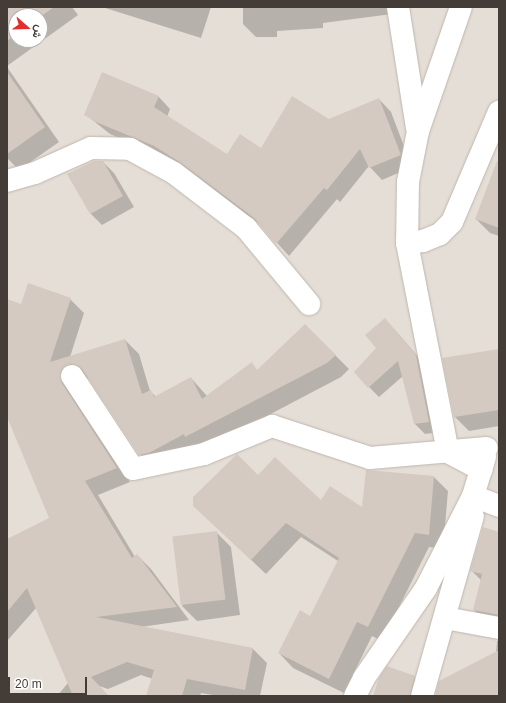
<!DOCTYPE html>
<html>
<head>
<meta charset="utf-8">
<style>
	body { margin:0 }
	#map { position:relative; width:506px; height:703px; overflow:hidden; background:#f2ede7; font-family:Arial,Vazirmatn,sans-serif }
	div>[style] { position:absolute }
	[style*='--x'] { left:calc(var(--x)*1px); top:calc(var(--y)*1px); width:calc(var(--w)*1px); rotate:calc(var(--a)*1deg) }
	.residential>* { inset:0; background:#e5ded6 }
	.shadow>* { inset:0; background:#0003 }
	.building>* { inset:0; background:#d5cac1; transform-origin:0 0 }
	.roads { filter:drop-shadow(0 0 1px #bfb6ae) drop-shadow(0 0 1px #bfb6ae) }
	.minor>* { height:22px; margin:-11px; padding:0 11px; transform-origin:11px; border-radius:11px; background:#fff }
	span { translate:-50% -50%; white-space:nowrap; text-align:center; line-height:1.15; -webkit-text-stroke:3.5px #fff; paint-order:stroke }
	.frame { position:absolute; inset:0; border:8px solid #443d37; pointer-events:none }
	.north { position:absolute; left:8px; top:8px; width:40px; height:40px; box-sizing:border-box; background:#fff; border:1px solid #b4b1af; border-radius:50%; rotate:110deg; font-size:11px; font-weight:700; line-height:16px; text-align:center; color:#443d37 }
	.north::after { content:''; display:block; margin:auto; width:14px; height:18px; background:#e12f2e; clip-path:polygon(50% 0,100% 100%,50% 72%,0 100%) }
	.scale { position:absolute; left:8px; top:677px; width:79px; height:18px; box-sizing:border-box; border:2px solid #443d37; border-top:0; padding-left:5px; font-size:12px; line-height:14px; white-space:nowrap; color:#443d37; -webkit-text-stroke:3px #fff; paint-order:stroke }
</style>
</head>
<body>
<div id="map">
	<div class="residential">
		<div style="clip-path:polygon(evenodd,7px 7px,499px 7px,499px 696px,7px 696px,7px 7px,16px 16px,40px 16px,40px 40px,16px 40px,16px 16px)"></div>
	</div>
	<div class="shadow">
		<div style="clip-path:polygon(evenodd,7px 7px,72px 7px,78px 15px,7px 66px,7px 7px,16px 16px,40px 16px,40px 40px,16px 40px,16px 16px)"></div>
		<div style="clip-path:polygon(102px 7px,211px 7px,201px 38px)"></div>
		<div style="clip-path:polygon(243px 7px,391px 7px,392px 14px,323px 23px,323px 28px,277px 31px,277px 37px,256px 37px,243px 24px)"></div>
		<div style="clip-path:polygon(7px 67px,59px 142px,19px 170px,7px 158px)"></div>
		<div style="clip-path:polygon(158px 96px,170px 109px,167px 117px,227px 155px,262px 149px,379px 99px,391px 112px,412px 167px,382px 180px,369px 166px,340px 202px,337px 199px,289px 256px,262px 226px,195px 175px,167px 158px,110px 134px,85px 114px)"></div>
		<div style="clip-path:polygon(499px 159px,499px 236px,490px 233px,476px 219px)"></div>
		<div style="clip-path:polygon(103px 162px,114px 173px,134px 207px,102px 225px,91px 214px,69px 174px)"></div>
		<div style="clip-path:polygon(70px 299px,84px 313px,70px 357px,125px 340px,139px 354px,150px 391px,156px 397px,191px 378px,207px 396px,251px 364px,258px 371px,305px 325px,349px 369px,341px 377px,200px 451px,154px 468px,140px 454px,90px 379px,85px 377px,75px 398px,130px 482px,98px 495px,135px 557px,137px 555px,151px 569px,189px 620px,141px 627px,253px 649px,267px 663px,260px 696px,219px 696px,201px 693px,200px 696px,151px 696px,153px 679px,141px 675px,108px 689px,99px 686px,108px 696px,57px 696px,68px 683px,37px 607px,7px 641px,7px 540px,50px 518px,7px 414px,7px 312px,21px 305px)"></div>
		<div style="clip-path:polygon(395px 330px,426px 366px,439px 432px,425px 434px,415px 424px,403px 376px,379px 397px,369px 387px)"></div>
		<div style="clip-path:polygon(499px 350px,499px 426px,469px 431px,455px 417px,444px 359px)"></div>
		<div style="clip-path:polygon(258px 476px,321px 502px,363px 509px,434px 477px,448px 491px,443px 549px,429px 547px,382px 641px,372px 636px,344px 693px,293px 668px,279px 653px,311px 617px,338px 561px,301px 537px,266px 574px,209px 520px)"></div>
		<div style="clip-path:polygon(216px 532px,231px 547px,240px 615px,197px 621px,182px 606px)"></div>
		<div style="clip-path:polygon(499px 533px,499px 626px,486px 623px,474px 610px,482px 581px,472px 571px)"></div>
		<div style="clip-path:polygon(497px 641px,499px 641px,499px 696px,441px 696px,496px 653px)"></div>
		<div style="clip-path:polygon(414px 677px,425px 687px,423px 696px,374px 696px)"></div>
	</div>
	<div class="building">
		<div style="clip-path:polygon(7px 7px,54px 7px,40px 17px,16px 16px,16px 34px,7px 41px)"></div>
		<div style="clip-path:polygon(7px 72px,45px 127px,7px 154px)"></div>
		<div style="clip-path:polygon(102px 72px,159px 96px,154px 107px,227px 154px,240px 134px,261px 148px,292px 96px,329px 119px,379px 98px,401px 155px,369px 168px,360px 149px,327px 190px,324px 188px,276px 244px,254px 218px,181px 163px,154px 146px,96px 122px,84px 115px)"></div>
		<div style="clip-path:polygon(94px 161px,103px 161px,123px 196px,90px 214px,67px 174px)"></div>
		<div style="clip-path:polygon(497px 161px,499px 162px,499px 228px,475px 219px)"></div>
		<div style="clip-path:polygon(28px 283px,71px 298px,50px 362px,125px 339px,142px 394px,151px 390px,154px 397px,191px 377px,202px 399px,252px 362px,257px 370px,305px 324px,336px 355px,327px 363px,185px 437px,184px 434px,149px 453px,139px 455px,82px 369px,71px 364px,61px 371px,62px 383px,117px 468px,85px 481px,132px 558px,137px 554px,177px 607px,96px 617px,253px 648px,245px 690px,187px 679px,182px 696px,146px 696px,154px 670px,127px 662px,91px 677px,109px 696px,73px 696px,27px 588px,7px 612px,7px 539px,49px 518px,7px 417px,7px 299px,21px 304px)"></div>
		<div style="clip-path:polygon(385px 318px,416px 355px,429px 422px,414px 424px,398px 361px,368px 388px,354px 372px,376px 348px,365px 335px)"></div>
		<div style="clip-path:polygon(499px 349px,499px 410px,454px 417px,442px 358px)"></div>
		<div style="clip-path:polygon(237px 454px,258px 475px,275px 457px,321px 500px,330px 486px,362px 507px,366px 470px,434px 476px,429px 535px,415px 533px,368px 627px,357px 622px,329px 679px,278px 653px,300px 610px,310px 616px,339px 558px,286px 523px,251px 560px,193px 506px,193px 497px)"></div>
		<div style="clip-path:polygon(483px 527px,499px 532px,499px 615px,473px 610px,482px 574px,470px 571px)"></div>
		<div style="left:217px;top:531px;width:69px;height:45px;rotate:83deg"></div>
		<div style="clip-path:polygon(499px 650px,499px 696px,435px 696px,439px 681px)"></div>
		<div style="clip-path:polygon(387px 666px,415px 676px,410px 696px,373px 696px,379px 678px)"></div>
	</div>
	<div class="roads">
		<div class="minor">
			<div style="--x:398;--y:7;--w:122;--a:81.1"></div>
			<div style="--x:461;--y:7;--w:131;--a:109.1"></div>
			<div style="--x:418;--y:131;--w:52;--a:101.1"></div>
			<div style="--x:408;--y:182;--w:61;--a:90.9"></div>
			<div style="--x:407;--y:243;--w:213;--a:78.9"></div>
			<div style="--x:448;--y:452;--w:38;--a:28"></div>
			<div style="--x:7;--y:181;--w:29;--a:-16"></div>
			<div style="--x:35;--y:173;--w:61;--a:-24.1"></div>
			<div style="--x:91;--y:148;--w:39;--a:1"></div>
			<div style="--x:130;--y:149;--w:50;--a:28.6"></div>
			<div style="--x:174;--y:173;--w:91;--a:37.4"></div>
			<div style="--x:246;--y:228;--w:99;--a:50.3"></div>
			<div style="--x:407;--y:243;--w:16;--a:-7"></div>
			<div style="--x:423;--y:241;--w:18;--a:-22"></div>
			<div style="--x:440;--y:234;--w:17;--a:-45"></div>
			<div style="--x:452;--y:222;--w:120;--a:-66.9"></div>
			<div style="--x:72;--y:376;--w:111;--a:56.7"></div>
			<div style="--x:133;--y:469;--w:73;--a:-11.9"></div>
			<div style="--x:204;--y:454;--w:74;--a:-22.4"></div>
			<div style="--x:272;--y:426;--w:103;--a:18.1"></div>
			<div style="--x:370;--y:458;--w:117;--a:-4.9"></div>
			<div style="--x:473;--y:496;--w:28;--a:21"></div>
			<div style="--x:445;--y:618;--w:55;--a:10.5"></div>
			<div style="--x:355;--y:696;--w:20;--a:-63"></div>
			<div style="--x:364;--y:678;--w:109;--a:-55.4"></div>
			<div style="--x:426;--y:588;--w:103;--a:-62.9"></div>
			<div style="--x:473;--y:496;--w:41;--a:-72.9"></div>
			<div style="--x:422;--y:696;--w:187;--a:-74.2"></div>
		</div>
	</div>
	<div class="frame"></div>
	<div class="north">ش</div>
	<div class="scale">20 m</div>
</div>
</body>
</html>
